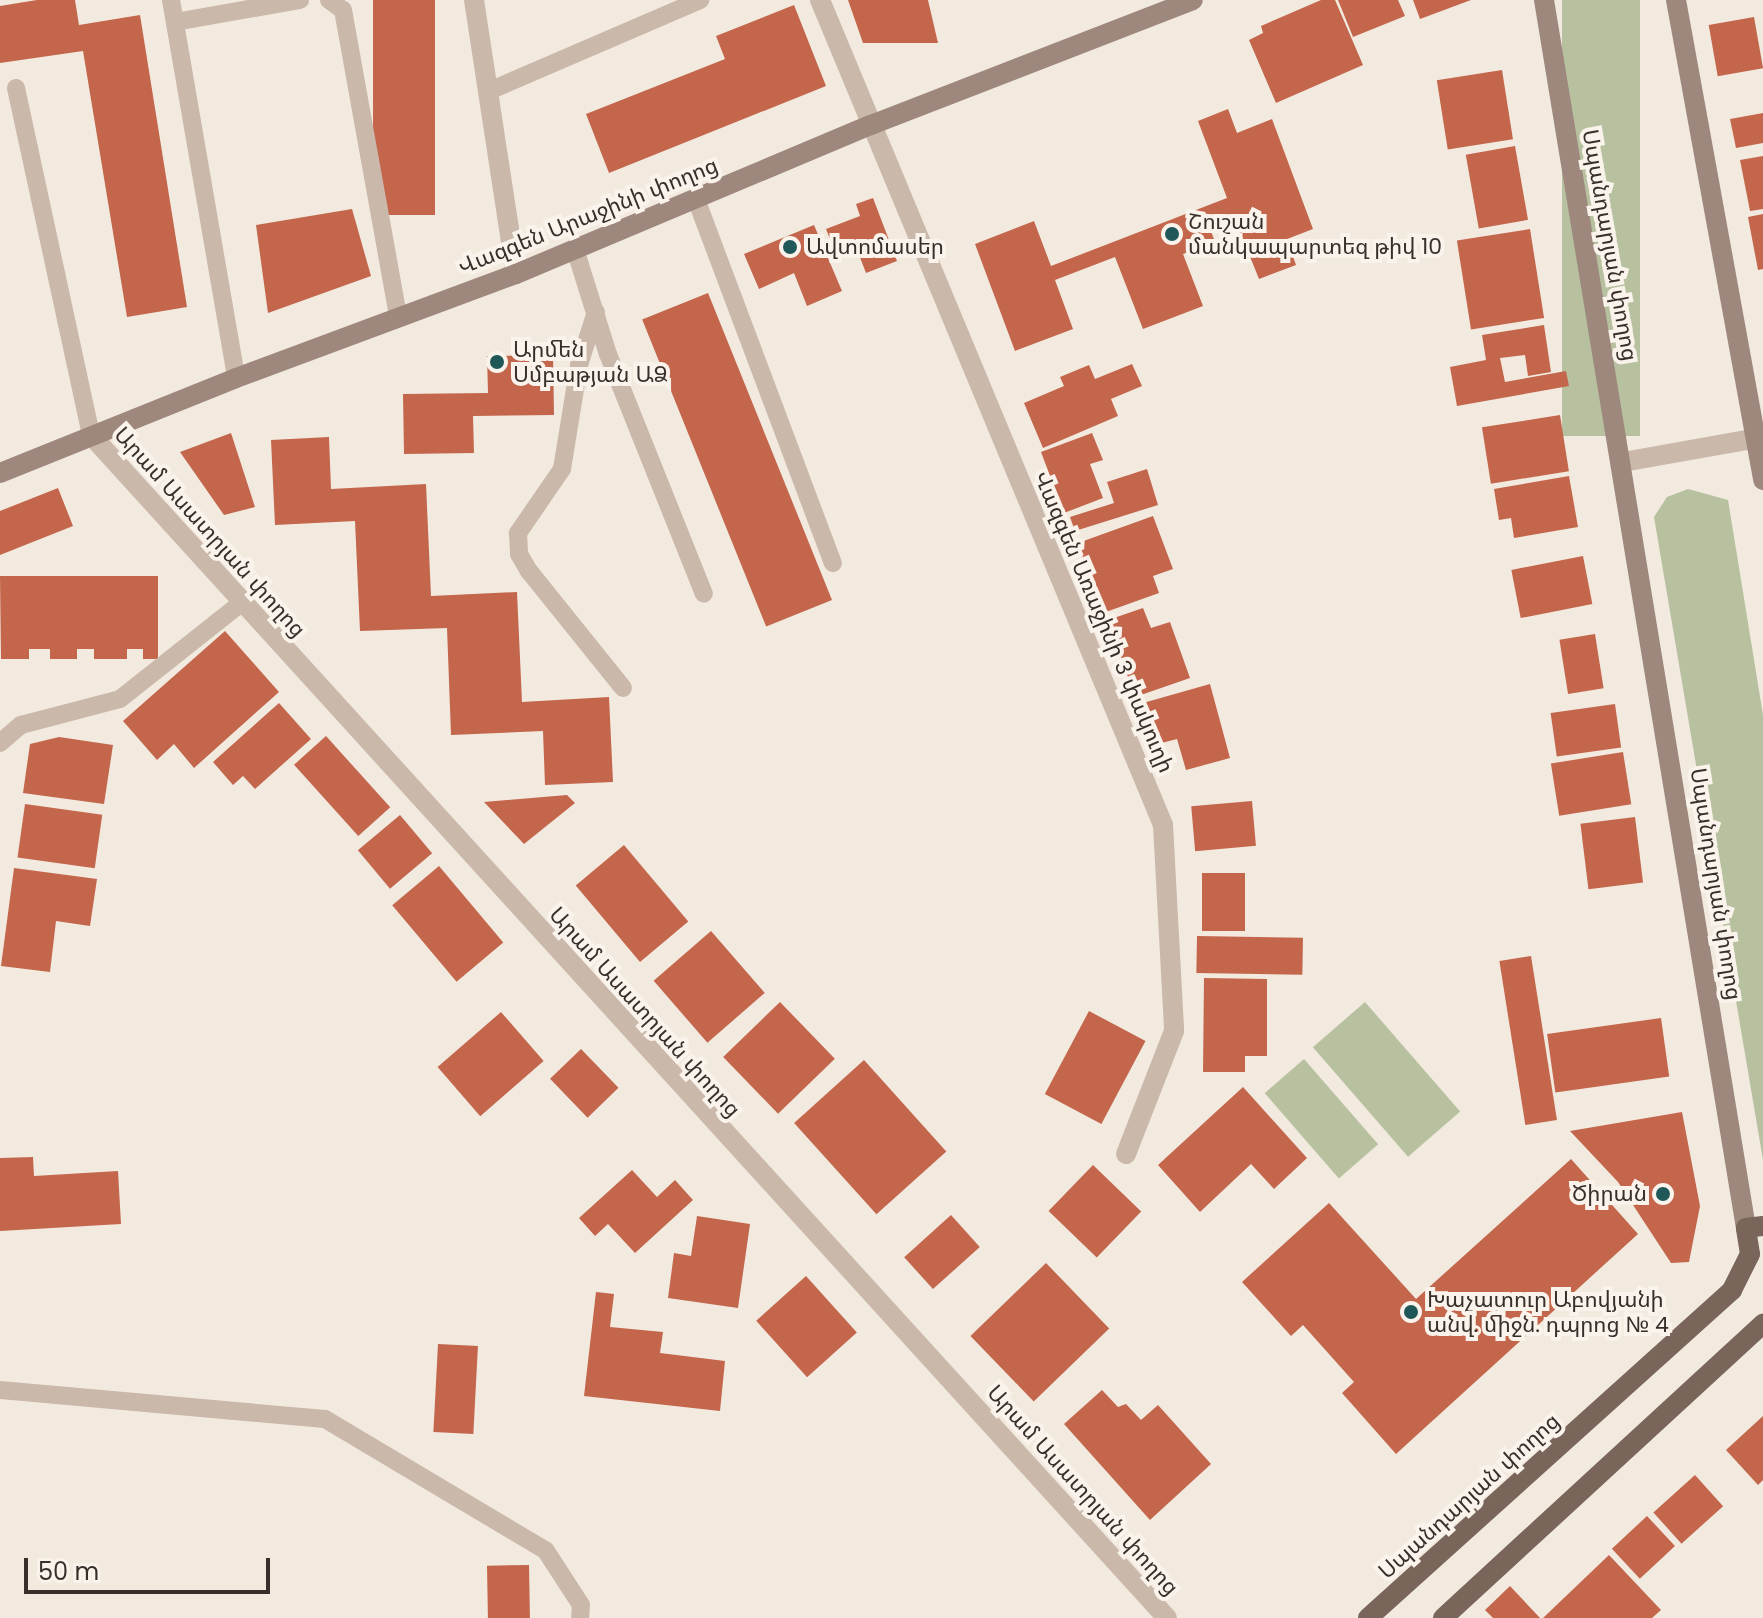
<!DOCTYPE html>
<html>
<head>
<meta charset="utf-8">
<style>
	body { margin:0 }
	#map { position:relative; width:1763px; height:1618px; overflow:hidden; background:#f2e9df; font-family:Poppins,"Noto Sans Armenian",sans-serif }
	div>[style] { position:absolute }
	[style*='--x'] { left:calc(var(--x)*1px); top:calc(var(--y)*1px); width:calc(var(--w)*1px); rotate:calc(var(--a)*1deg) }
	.green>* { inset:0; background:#b7c19f; transform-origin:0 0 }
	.building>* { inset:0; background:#c3664c; transform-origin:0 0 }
	.lane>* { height:18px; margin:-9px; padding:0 9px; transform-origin:9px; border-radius:9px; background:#cab8ab }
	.street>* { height:20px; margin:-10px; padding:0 10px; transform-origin:10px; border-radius:10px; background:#cab8ab }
	.secondary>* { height:20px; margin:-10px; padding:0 10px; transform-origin:10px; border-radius:10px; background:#9e877c }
	.primary>* { height:20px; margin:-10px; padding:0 10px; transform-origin:10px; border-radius:10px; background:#7a655b }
	.dots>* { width:22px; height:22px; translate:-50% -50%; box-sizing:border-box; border:4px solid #faf3eb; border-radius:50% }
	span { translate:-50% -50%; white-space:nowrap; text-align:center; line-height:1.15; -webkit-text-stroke:8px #faf3eb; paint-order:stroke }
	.street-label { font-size:22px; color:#382e2a }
	.poi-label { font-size:22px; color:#382e2a }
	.left { translate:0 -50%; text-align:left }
	.right { translate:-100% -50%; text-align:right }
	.scale { position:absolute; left:24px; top:1558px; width:246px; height:36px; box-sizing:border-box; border:4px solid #382e2a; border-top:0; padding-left:10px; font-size:24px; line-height:28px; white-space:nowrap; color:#382e2a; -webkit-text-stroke:6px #faf3eb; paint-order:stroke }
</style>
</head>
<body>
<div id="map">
	<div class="green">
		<div style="left:1562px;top:0;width:78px;height:436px"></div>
		<div style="clip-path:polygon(1688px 489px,1728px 500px,1763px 715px,1763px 1160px,1654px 517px,1667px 497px)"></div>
		<div style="left:1365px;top:1002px;width:145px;height:69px;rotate:49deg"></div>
		<div style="left:1304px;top:1059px;width:113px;height:52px;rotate:49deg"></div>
	</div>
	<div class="building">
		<div style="clip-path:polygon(37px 0,75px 0,79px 25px,140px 15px,187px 307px,127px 317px,83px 51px,0 63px,0 6px)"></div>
		<div style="left:373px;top:0;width:62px;height:215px"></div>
		<div style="clip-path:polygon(848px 0,928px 0,938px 43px,863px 43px)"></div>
		<div style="clip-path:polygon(1321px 0,1335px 0,1363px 65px,1276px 103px,1249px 40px,1263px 33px,1261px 26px)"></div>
		<div style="clip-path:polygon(1338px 0,1398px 0,1405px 16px,1353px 37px)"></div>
		<div style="clip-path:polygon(1413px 0,1471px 0,1420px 19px)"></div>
		<div style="clip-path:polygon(794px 5px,826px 86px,609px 173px,586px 114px,725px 59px,716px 36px)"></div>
		<div style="left:1754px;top:17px;width:52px;height:46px;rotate:80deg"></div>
		<div style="left:1502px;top:70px;width:70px;height:66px;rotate:81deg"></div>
		<div style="clip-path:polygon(1228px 109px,1237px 133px,1272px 119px,1313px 229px,1287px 239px,1296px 265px,1259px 279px,1233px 214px,1208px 223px,1215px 242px,1183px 254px,1203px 306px,1143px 329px,1115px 257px,1055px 280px,1073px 329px,1015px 351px,975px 244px,1034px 221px,1051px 266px,1227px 198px,1198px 121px)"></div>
		<div style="clip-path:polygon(1763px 113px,1763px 143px,1736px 148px,1730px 119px)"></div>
		<div style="left:1515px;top:146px;width:75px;height:50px;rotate:80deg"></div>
		<div style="clip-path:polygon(1763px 156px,1763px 209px,1750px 211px,1740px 160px)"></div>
		<div style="clip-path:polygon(873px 198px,897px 261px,866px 273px,856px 247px,836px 254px,826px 229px,860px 216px,856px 204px)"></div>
		<div style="clip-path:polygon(352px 209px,371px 276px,268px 313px,256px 225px)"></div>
		<div style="clip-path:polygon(1763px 214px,1763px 269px,1758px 270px,1748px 217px)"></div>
		<div style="clip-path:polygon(814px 225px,842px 291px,807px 306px,794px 273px,759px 289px,744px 254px)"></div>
		<div style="left:1530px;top:229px;width:90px;height:74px;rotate:81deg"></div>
		<div style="left:708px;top:293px;width:331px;height:71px;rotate:68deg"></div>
		<div style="clip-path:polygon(1544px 325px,1551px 372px,1528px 376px,1525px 355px,1500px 358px,1505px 382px,1566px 371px,1569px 386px,1457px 406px,1450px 367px,1486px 360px,1482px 335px)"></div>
		<div style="clip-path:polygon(553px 355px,554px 415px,473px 416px,474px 453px,404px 454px,403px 394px,488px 393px,487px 356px)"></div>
		<div style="clip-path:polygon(1132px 364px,1142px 386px,1111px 399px,1118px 416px,1043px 448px,1024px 403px,1064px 386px,1060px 377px,1089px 365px,1095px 379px)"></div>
		<div style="left:1560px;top:415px;width:57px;height:79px;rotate:81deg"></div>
		<div style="clip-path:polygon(231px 433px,255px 507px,224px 515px,180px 452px)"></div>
		<div style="clip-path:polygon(1092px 433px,1103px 460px,1090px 464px,1103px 498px,1064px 513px,1041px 452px)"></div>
		<div style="clip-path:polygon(329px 437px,331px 489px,426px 484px,431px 596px,517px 592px,522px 702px,609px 697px,613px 782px,545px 785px,543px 731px,451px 735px,447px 628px,360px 631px,355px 521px,275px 525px,271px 440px)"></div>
		<div style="clip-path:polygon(1147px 469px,1158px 505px,1075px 531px,1070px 517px,1114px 503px,1107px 482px)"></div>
		<div style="clip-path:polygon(1569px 476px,1578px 527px,1514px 538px,1511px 518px,1499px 520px,1494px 489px)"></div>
		<div style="clip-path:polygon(58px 488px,73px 526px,0 555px,0 511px)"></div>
		<div style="clip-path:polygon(1153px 516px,1173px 569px,1153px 576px,1159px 593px,1103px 613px,1078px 543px)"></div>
		<div style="left:1583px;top:556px;width:49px;height:73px;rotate:79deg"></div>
		<div style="clip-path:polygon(0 576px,158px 576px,158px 659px,143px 659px,143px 649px,127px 649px,127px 659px,94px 659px,94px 649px,77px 649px,77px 659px,50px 659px,50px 649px,29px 649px,29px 659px,1px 659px)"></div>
		<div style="clip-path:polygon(1143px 608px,1151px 628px,1170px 622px,1190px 678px,1135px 697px,1108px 620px)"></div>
		<div style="clip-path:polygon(225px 631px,279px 692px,194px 768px,174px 744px,157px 760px,123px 721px)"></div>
		<div style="left:1595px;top:634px;width:55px;height:36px;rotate:81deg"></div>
		<div style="clip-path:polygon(1210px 684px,1230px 758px,1186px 770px,1177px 739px,1154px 745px,1143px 703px)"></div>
		<div style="clip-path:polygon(279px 703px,311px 739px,255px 789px,243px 776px,233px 785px,213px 762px)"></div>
		<div style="left:1615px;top:704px;width:44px;height:65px;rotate:82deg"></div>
		<div style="left:326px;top:736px;width:96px;height:43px;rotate:48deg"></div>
		<div style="clip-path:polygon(59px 737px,113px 745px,104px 804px,23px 793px,30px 744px)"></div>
		<div style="left:1623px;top:752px;width:53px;height:73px;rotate:81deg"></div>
		<div style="clip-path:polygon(567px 795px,575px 803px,524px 844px,484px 802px)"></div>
		<div style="left:1252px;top:801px;width:45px;height:61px;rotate:85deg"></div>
		<div style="left:25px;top:804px;width:78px;height:54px;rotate:8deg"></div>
		<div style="left:400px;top:815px;width:50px;height:55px;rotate:50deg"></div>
		<div style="left:1635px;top:817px;width:66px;height:55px;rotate:83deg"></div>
		<div style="left:624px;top:845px;width:100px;height:63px;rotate:50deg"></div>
		<div style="left:439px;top:866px;width:100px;height:61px;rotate:50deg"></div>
		<div style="clip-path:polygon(14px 868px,97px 879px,90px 926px,56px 921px,50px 972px,1px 966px)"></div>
		<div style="left:1202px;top:873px;width:43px;height:58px"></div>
		<div style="left:711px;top:931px;width:82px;height:76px;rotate:49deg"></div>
		<div style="left:1197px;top:936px;width:106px;height:37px;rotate:1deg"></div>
		<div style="left:1531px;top:956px;width:166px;height:32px;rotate:81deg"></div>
		<div style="clip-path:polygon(1204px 978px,1267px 979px,1267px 1056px,1245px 1056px,1245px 1072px,1203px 1072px)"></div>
		<div style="left:780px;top:1002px;width:79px;height:79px;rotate:46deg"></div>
		<div style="left:1089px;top:1011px;width:64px;height:94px;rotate:28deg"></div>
		<div style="left:501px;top:1012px;width:65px;height:84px;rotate:49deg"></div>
		<div style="left:1661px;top:1018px;width:59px;height:115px;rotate:82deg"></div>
		<div style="left:581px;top:1049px;width:54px;height:43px;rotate:46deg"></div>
		<div style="left:864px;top:1060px;width:123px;height:94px;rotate:48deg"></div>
		<div style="clip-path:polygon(1243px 1087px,1307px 1158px,1274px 1189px,1251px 1164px,1200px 1212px,1158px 1165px)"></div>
		<div style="clip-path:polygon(1682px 1112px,1700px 1206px,1689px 1262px,1671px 1263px,1618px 1182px,1570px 1131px)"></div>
		<div style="clip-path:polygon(33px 1157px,34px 1176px,118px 1171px,121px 1224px,0 1231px,0 1158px)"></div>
		<div style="clip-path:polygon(1571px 1159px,1638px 1234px,1396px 1454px,1342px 1393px,1354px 1382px,1303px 1325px,1291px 1336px,1242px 1282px,1329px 1203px,1416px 1299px)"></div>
		<div style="left:1093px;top:1165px;width:67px;height:64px;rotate:44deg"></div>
		<div style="clip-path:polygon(632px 1170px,657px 1197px,675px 1180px,693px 1200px,635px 1253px,608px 1224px,595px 1236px,579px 1218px)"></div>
		<div style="left:951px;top:1215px;width:43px;height:63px;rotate:48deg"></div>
		<div style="clip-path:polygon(697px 1216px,750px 1224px,738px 1308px,668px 1298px,674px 1253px,691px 1256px)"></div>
		<div style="left:1046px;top:1263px;width:91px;height:105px;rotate:46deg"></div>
		<div style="left:806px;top:1276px;width:76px;height:67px;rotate:48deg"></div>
		<div style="clip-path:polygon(596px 1292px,614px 1294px,610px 1327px,663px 1332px,660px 1353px,725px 1361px,720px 1411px,584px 1396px)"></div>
		<div style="left:438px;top:1344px;width:40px;height:88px;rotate:3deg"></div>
		<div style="clip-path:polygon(1102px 1390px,1118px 1407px,1126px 1404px,1141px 1420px,1158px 1405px,1211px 1464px,1150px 1520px,1064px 1424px)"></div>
		<div style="clip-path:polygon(1763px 1416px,1763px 1480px,1758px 1485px,1726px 1450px)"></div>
		<div style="left:1695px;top:1475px;width:42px;height:56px;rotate:48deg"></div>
		<div style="left:1647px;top:1516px;width:41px;height:48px;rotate:47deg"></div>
		<div style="clip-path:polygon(1609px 1555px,1661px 1610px,1652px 1618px,1543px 1618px)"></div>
		<div style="left:529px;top:1565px;width:53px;height:42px;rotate:89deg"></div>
		<div style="clip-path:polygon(1510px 1586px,1540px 1618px,1493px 1618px,1485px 1610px)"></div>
	</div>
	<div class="lane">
		<div style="--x:171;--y:0;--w:384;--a:80.2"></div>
		<div style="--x:329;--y:0;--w:17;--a:36"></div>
		<div style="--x:343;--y:10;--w:311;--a:79.8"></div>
		<div style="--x:175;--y:22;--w:127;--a:-10"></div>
		<div style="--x:16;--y:88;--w:355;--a:77.8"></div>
		<div style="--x:489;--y:91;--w:230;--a:-23.3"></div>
		<div style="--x:696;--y:199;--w:389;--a:69.4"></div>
		<div style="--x:575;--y:249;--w:110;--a:72.6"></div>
		<div style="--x:608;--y:354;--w:258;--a:68.2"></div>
		<div style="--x:596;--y:312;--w:56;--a:107.8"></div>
		<div style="--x:579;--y:365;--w:105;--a:99.3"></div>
		<div style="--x:562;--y:469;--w:78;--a:124.5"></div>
		<div style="--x:518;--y:533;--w:21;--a:87"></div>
		<div style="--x:519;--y:554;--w:20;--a:60"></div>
		<div style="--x:529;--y:571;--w:150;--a:51.2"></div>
		<div style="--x:0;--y:743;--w:28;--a:-41"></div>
		<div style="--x:21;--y:725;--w:102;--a:-14.7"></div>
		<div style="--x:120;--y:699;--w:153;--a:-38.4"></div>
		<div style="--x:0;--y:1390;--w:326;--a:5.1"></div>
		<div style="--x:325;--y:1419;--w:257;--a:30.8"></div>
		<div style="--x:546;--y:1551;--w:64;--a:57.1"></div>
		<div style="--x:581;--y:1605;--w:13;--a:94"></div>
	</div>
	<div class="street">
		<div style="--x:474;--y:0;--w:277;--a:81.3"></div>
		<div style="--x:820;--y:0;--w:893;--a:67.42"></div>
		<div style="--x:1163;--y:825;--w:206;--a:86.9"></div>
		<div style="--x:1174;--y:1031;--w:132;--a:111.3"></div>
		<div style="--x:91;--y:435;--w:1599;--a:47.71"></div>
		<div style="--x:1623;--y:462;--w:142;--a:-10.1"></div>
	</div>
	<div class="secondary">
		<div style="--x:1544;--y:0;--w:1245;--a:80.66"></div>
		<div style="--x:1676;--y:0;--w:488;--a:79.7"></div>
		<div style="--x:0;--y:473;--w:254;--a:-21.9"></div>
		<div style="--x:236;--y:378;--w:299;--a:-20.4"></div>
		<div style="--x:516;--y:274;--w:385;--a:-22.8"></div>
		<div style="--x:871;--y:125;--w:345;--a:-21.2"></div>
	</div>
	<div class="primary">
		<div style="--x:1368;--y:1618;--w:490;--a:-42"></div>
		<div style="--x:1732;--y:1290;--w:40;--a:-63.4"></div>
		<div style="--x:1750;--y:1254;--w:26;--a:-99"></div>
		<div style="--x:1746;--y:1228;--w:17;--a:-7"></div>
		<div style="--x:1443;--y:1618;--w:435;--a:-42.6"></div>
	</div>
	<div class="dots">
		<div style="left:1172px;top:234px;background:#205759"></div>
		<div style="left:790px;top:247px;background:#205759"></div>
		<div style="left:497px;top:362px;background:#205759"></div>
		<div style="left:1663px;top:1194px;background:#205759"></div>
		<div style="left:1411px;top:1312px;background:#205759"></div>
	</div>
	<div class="street-label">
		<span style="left:588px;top:216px;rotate:-22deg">Վազգեն Արաջինի փողոց</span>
		<span style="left:1610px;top:245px;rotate:80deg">Սպանդարյան փողոց</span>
		<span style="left:210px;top:532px;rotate:48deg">Արամ Ասատրյան փողոց</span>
		<span style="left:1104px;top:622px;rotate:67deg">Վազգեն Առաջինի 3 փակուղի</span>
		<span style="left:1716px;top:884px;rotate:81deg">Սպանդարյան փողոց</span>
		<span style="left:645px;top:1012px;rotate:48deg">Արամ Ասատրյան փողոց</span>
		<span style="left:1083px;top:1490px;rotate:48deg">Արամ Ասատրյան փողոց</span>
		<span style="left:1469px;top:1496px;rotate:-42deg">Սպանդարյան փողոց</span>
	</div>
	<div class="poi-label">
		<span class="left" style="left:1188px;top:234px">Շուշան<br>մանկապարտեզ թիվ 10</span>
		<span class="left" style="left:806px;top:247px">Ավտոմասեր</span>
		<span class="left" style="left:513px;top:362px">Արմեն<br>Սմբաթյան ԱՁ</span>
		<span class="right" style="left:1647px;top:1194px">Ծիրան</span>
		<span class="left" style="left:1427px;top:1312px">Խաչատուր Աբովյանի<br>անվ. միջն. դպրոց № 4</span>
	</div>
	<div class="scale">50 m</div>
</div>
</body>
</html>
